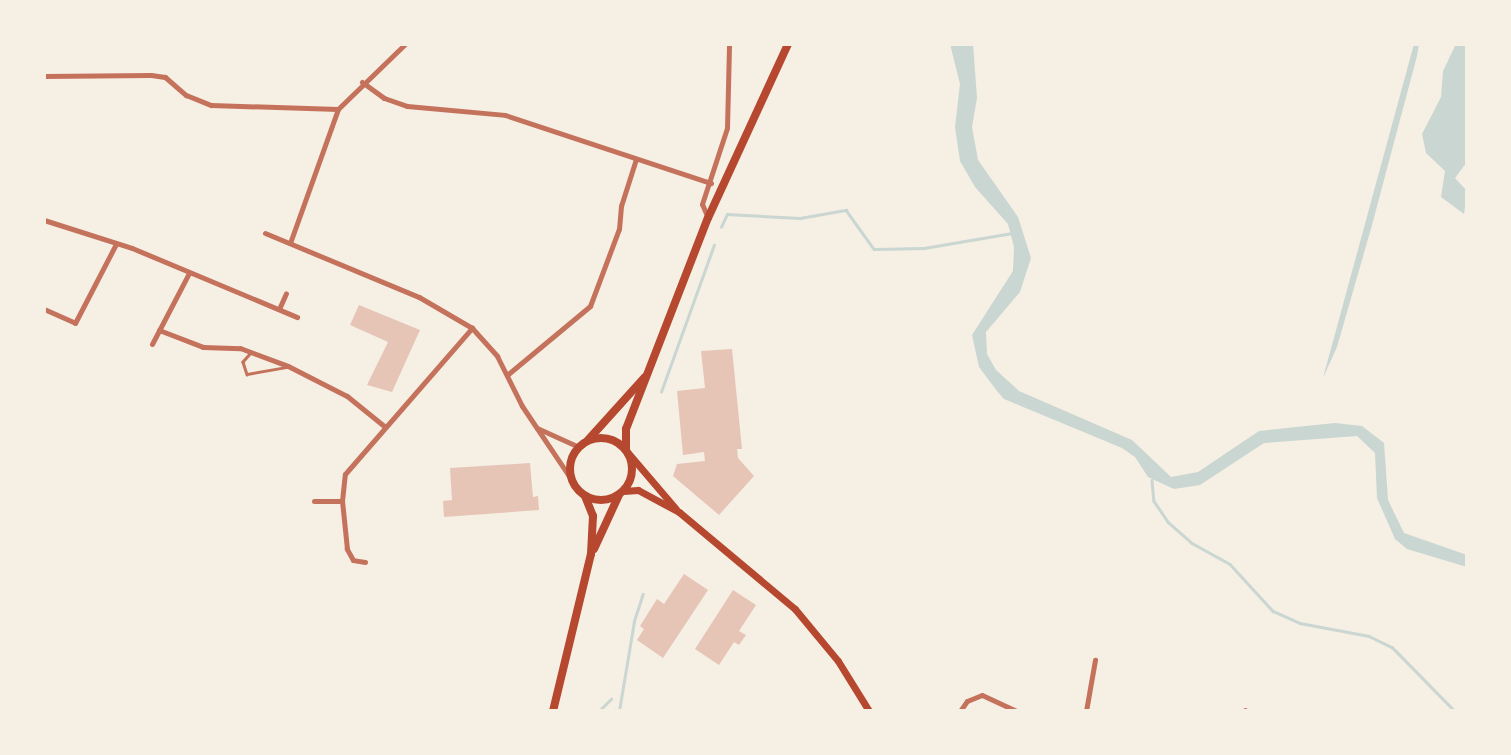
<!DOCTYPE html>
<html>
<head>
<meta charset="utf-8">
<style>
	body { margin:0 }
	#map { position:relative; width:1511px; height:755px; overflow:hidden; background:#f6efe4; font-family:"Roboto Serif",serif }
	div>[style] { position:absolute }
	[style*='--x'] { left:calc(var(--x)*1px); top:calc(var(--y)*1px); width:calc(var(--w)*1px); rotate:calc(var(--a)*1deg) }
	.water>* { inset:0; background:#c9d6d2 }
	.stream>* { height:2.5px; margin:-1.25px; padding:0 1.25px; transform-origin:1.25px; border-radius:1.25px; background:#c9d6d2 }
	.building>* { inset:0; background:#e6c5b7 }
	.service>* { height:2.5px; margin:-1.25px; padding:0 1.25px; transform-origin:1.25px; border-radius:1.25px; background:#c5725c }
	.minor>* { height:5px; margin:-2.5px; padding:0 2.5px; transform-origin:2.5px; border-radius:2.5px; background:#c5725c }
	.secondary>* { height:7px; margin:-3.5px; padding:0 3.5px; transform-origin:3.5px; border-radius:3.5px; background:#b5482f }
	.trunk>* { height:8px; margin:-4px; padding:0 4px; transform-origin:4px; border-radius:4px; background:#b5482f }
	.trunk>.ring { margin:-4px; padding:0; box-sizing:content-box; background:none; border:8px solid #b5482f; border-radius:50% }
	span { translate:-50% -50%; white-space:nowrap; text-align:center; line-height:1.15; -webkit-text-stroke:7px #f6efe4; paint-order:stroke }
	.frame { position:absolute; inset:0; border:46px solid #f6efe4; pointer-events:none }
</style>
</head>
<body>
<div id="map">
	<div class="water">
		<div style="clip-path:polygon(950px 44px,973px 44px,977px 98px,972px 127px,978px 160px,1018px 217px,1031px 258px,1020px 292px,986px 332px,987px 354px,996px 370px,1019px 391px,1132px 440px,1171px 477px,1198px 472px,1259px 431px,1335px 423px,1362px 426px,1384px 443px,1388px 500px,1404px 533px,1467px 555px,1467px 567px,1407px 549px,1395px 539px,1377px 498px,1375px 453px,1357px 436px,1264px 443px,1200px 485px,1174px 489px,1148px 477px,1135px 457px,1122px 448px,1004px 399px,997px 391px,979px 367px,972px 335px,1013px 271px,1014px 247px,1008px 224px,975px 187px,960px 161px,955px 127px,960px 84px)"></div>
		<div style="clip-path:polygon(1414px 44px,1419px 44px,1417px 56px,1372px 225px,1337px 347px,1323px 378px)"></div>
		<div style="clip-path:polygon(1456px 44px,1467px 44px,1467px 162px,1455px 178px,1467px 191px,1464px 214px,1441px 197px,1445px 171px,1426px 153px,1422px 134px,1441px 97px,1443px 71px)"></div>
	</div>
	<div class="stream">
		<div style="--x:721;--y:227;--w:14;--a:-65"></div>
		<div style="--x:727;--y:214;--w:73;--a:3.1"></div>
		<div style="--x:800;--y:218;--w:47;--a:-9.9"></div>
		<div style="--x:846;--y:210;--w:48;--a:54.3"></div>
		<div style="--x:874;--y:249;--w:50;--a:-1.1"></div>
		<div style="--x:924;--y:248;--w:89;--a:-9.7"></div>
		<div style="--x:661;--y:392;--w:156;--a:-70.2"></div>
		<div style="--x:1152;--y:480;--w:21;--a:85"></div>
		<div style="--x:1154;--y:501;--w:25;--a:56"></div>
		<div style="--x:1168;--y:522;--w:32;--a:41"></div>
		<div style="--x:1192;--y:543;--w:43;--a:28.9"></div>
		<div style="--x:1230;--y:564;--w:64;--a:47.5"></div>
		<div style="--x:1273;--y:611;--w:30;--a:24"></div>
		<div style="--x:1300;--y:623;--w:70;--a:10.7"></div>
		<div style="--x:1369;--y:636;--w:25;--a:26"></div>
		<div style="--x:1392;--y:647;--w:90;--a:45.5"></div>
		<div style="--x:599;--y:711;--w:17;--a:-45"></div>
		<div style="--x:619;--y:711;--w:91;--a:-80.5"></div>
		<div style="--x:634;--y:621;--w:28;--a:-72"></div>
	</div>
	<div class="building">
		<div style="clip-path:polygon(359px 305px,420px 330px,392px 392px,367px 385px,388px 342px,350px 325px)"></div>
		<div style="clip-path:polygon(732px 349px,742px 449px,737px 449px,738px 458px,754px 476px,719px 515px,673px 476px,677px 464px,705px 461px,704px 452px,683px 455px,677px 391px,705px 388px,701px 351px)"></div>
		<div style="clip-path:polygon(530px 463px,533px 497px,538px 496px,539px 510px,444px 517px,443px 501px,452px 500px,450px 468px)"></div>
		<div style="clip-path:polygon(684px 574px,708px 590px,663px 658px,637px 640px,644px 629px,640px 626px,657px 599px,664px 604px)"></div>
		<div style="clip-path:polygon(733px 590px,756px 605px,739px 631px,746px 635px,739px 645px,734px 642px,719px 665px,695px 649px)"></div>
	</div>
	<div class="service">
		<div style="--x:251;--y:353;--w:12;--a:132"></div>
		<div style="--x:243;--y:362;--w:13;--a:72"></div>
		<div style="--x:247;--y:374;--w:39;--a:-10"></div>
	</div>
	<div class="minor">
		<div style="--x:44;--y:76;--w:107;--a:-0.5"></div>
		<div style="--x:151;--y:75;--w:14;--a:8"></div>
		<div style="--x:165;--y:77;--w:28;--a:41"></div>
		<div style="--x:186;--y:95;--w:27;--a:22"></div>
		<div style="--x:211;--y:105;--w:127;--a:1.8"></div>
		<div style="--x:362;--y:82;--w:27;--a:36"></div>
		<div style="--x:384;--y:98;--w:24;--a:19"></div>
		<div style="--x:407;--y:106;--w:98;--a:5.2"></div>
		<div style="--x:505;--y:115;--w:217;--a:18.3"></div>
		<div style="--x:708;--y:218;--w:15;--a:-113"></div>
		<div style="--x:702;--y:204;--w:80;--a:-71.8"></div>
		<div style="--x:727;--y:128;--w:84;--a:-88.6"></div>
		<div style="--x:44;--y:220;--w:92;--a:17.7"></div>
		<div style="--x:132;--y:248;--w:179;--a:22.7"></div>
		<div style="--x:265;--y:233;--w:167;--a:22.6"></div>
		<div style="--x:419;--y:297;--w:61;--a:30.3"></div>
		<div style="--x:472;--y:328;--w:38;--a:48"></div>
		<div style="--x:497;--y:356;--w:56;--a:63.4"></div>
		<div style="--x:522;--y:406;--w:92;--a:56.1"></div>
		<div style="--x:290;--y:243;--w:142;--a:-70.3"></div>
		<div style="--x:338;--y:109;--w:93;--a:-44.1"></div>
		<div style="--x:44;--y:309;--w:34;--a:24"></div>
		<div style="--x:75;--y:323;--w:89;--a:-62.6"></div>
		<div style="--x:279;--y:309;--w:17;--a:-66"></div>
		<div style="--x:159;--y:330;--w:47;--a:21.1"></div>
		<div style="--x:203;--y:347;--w:37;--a:2"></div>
		<div style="--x:240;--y:348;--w:51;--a:20.6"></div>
		<div style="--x:288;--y:366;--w:66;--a:27"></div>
		<div style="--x:347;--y:396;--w:48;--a:39"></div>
		<div style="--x:152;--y:344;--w:80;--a:-62.5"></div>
		<div style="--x:507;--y:375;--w:108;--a:-39.7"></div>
		<div style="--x:590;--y:306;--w:82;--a:-69.4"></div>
		<div style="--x:619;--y:229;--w:23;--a:-85"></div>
		<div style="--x:621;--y:206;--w:49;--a:-72.3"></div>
		<div style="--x:537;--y:428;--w:46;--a:24.3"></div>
		<div style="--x:314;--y:501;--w:28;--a:0"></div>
		<div style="--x:365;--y:562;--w:12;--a:-171"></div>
		<div style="--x:353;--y:560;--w:13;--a:-119"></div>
		<div style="--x:347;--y:549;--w:48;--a:-95.9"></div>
		<div style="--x:342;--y:501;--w:27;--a:-84"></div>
		<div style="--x:345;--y:474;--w:194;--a:-49"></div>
		<div style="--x:960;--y:711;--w:12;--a:-55"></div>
		<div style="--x:967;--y:701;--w:16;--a:-22"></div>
		<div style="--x:982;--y:695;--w:38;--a:25"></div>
		<div style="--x:1086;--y:711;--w:52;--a:-80"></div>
		<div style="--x:1245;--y:711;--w:1;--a:-90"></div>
	</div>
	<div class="secondary">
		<div style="--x:629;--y:454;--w:72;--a:49.5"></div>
		<div style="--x:623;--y:491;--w:15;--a:-4"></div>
		<div style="--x:638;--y:490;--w:47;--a:28.2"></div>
		<div style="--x:679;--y:512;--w:151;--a:39.9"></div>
		<div style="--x:795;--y:609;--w:67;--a:50.4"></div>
		<div style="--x:838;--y:661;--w:59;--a:58.2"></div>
	</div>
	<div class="trunk">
		<div class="ring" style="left:570px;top:438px;width:54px;height:54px"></div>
		<div style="--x:588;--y:440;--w:85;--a:-47.9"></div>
		<div style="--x:626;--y:449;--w:20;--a:-90"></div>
		<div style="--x:626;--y:429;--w:226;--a:-68.8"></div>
		<div style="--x:708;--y:218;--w:192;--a:-65.3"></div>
		<div style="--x:594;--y:549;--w:60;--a:-65.2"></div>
		<div style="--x:553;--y:711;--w:162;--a:-76.4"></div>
		<div style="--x:591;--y:554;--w:38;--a:-87"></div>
		<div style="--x:593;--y:516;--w:22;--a:-112"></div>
	</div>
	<div class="frame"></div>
</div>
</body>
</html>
